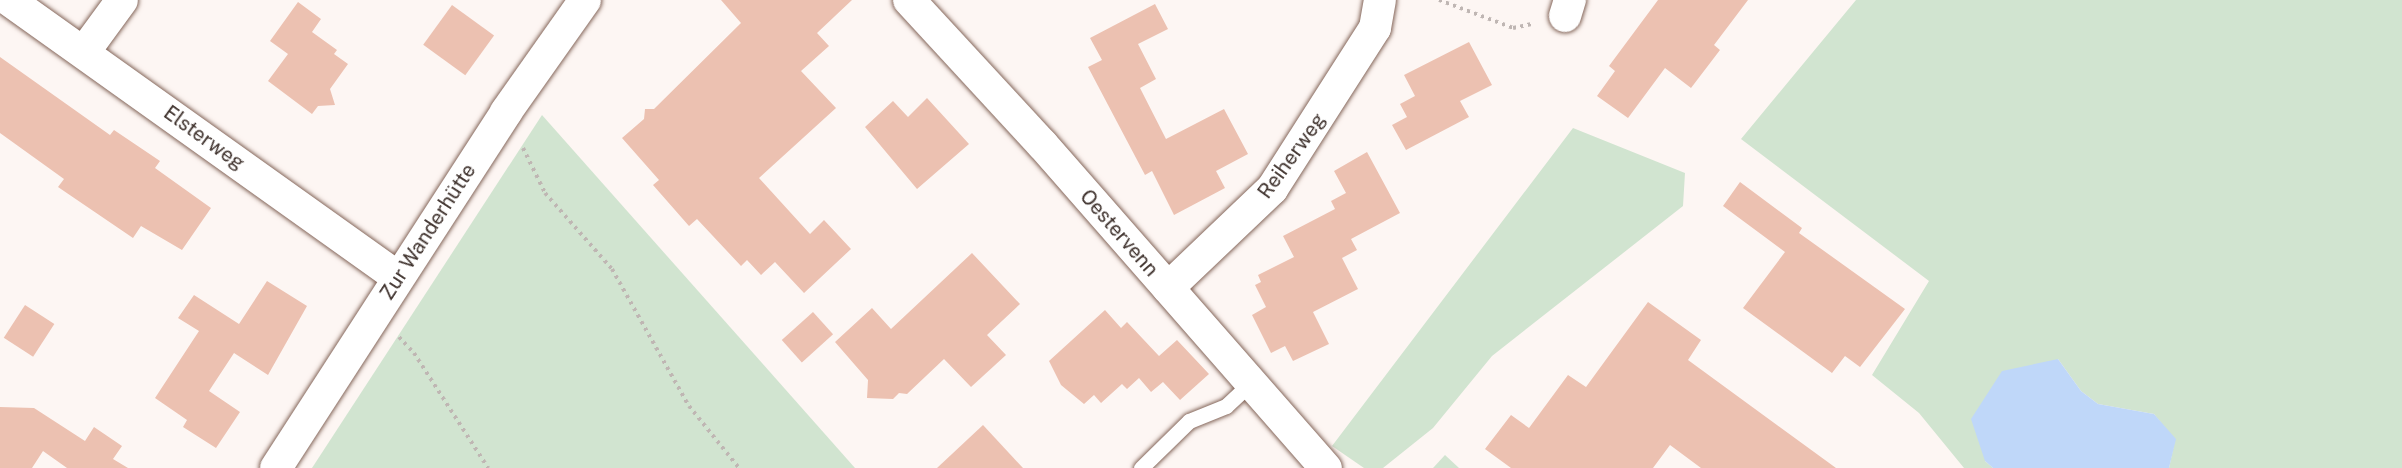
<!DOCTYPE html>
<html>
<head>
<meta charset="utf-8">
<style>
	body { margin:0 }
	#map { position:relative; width:2402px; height:468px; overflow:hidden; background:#fdf6f3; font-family:"Public Sans",sans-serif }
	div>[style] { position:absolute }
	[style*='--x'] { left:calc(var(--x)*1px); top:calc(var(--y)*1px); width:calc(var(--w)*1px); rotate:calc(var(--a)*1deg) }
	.green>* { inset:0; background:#d1e4d0 }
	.water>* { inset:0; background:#bfd7f9 }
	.building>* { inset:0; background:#ecc1b1; transform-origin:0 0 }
	.path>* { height:4px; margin-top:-2px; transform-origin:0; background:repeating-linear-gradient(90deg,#bfb6b3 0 3px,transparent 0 7.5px) }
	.roads { filter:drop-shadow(0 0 2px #85675b) drop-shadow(0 0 2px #85675b) }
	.service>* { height:15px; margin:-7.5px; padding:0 7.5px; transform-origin:7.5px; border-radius:7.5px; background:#fff }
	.minor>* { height:32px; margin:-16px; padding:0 16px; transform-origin:16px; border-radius:16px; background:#fff }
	span { translate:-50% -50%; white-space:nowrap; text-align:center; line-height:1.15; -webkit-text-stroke:6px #fff; paint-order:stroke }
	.street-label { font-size:20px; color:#3e312c }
</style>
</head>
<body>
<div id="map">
	<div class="green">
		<div style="clip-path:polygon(1856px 0,2402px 0,2402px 468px,2169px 468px,2175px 440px,2154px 414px,2098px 404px,2081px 391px,2058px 359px,1985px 461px,1993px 468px,1964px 468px,1919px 413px,1872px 375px,1929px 281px,1741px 139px)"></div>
		<div style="clip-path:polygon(542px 115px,855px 468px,312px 468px)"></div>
		<div style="clip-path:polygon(1573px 128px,1685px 173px,1683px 206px,1492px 356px,1433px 428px,1383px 468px,1364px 468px,1332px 446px)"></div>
		<div style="clip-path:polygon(1445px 455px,1459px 468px,1433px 468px)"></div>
	</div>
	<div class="water">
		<div style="clip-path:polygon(2058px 359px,2081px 391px,2098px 404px,2154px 414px,2176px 439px,2169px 468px,1993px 468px,1985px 461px,1971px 419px,2002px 371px)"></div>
	</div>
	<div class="building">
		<div style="clip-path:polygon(721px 0,852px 0,817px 33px,829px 46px,801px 71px,836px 108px,759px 178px,810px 234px,824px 220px,851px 249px,804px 293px,775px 262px,761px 275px,747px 260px,741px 266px,697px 219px,689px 226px,653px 185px,659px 180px,622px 138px,644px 119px,645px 109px,654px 109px,741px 23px)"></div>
		<div style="clip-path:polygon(1658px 0,1748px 0,1714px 45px,1720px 50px,1691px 88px,1665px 68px,1628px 118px,1597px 96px,1615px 71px,1609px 66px)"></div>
		<div style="clip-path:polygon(298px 2px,321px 19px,312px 32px,337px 50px,334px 54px,348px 64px,330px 89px,335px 105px,318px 106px,312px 114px,268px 81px,288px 54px,270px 41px)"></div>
		<div style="clip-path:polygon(1155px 4px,1168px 29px,1138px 44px,1156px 79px,1140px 88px,1166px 139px,1224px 109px,1248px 154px,1216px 171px,1225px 188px,1174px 215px,1152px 171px,1145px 175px,1088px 67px,1102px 60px,1090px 38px)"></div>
		<div style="left:452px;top:5px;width:52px;height:49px;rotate:36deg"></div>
		<div style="clip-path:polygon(1469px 42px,1492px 85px,1460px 101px,1469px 117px,1406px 150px,1392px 125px,1407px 117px,1400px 104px,1415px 96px,1404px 75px)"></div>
		<div style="clip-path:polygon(0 57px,110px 135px,114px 130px,160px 161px,155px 168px,211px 208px,182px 250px,141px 226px,133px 238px,58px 187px,64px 179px,0 133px)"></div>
		<div style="clip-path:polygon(927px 98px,969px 144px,917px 189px,865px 127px,893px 101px,908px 117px)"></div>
		<div style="clip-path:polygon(1367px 152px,1400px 213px,1351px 239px,1357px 250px,1342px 258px,1358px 289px,1313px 312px,1329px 344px,1293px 361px,1285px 346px,1271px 353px,1252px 315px,1266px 307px,1255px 285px,1261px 282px,1258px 275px,1294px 257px,1283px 236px,1335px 209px,1331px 201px,1346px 193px,1334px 171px)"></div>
		<div style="clip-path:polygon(1740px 182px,1802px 228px,1799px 233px,1905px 309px,1860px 367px,1845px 356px,1832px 373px,1743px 308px,1785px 252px,1723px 206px)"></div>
		<div style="clip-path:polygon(972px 253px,1020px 304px,987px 335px,1006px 355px,971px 387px,944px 359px,907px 394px,899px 393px,893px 399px,867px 398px,868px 380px,835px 342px,872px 308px,891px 329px)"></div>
		<div style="clip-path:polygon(267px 281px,307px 306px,268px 375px,234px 353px,209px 391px,240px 412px,216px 448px,183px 427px,187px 420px,155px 398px,199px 331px,178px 318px,194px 295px,239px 324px)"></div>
		<div style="clip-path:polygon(1648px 302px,1701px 340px,1688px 360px,1836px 468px,1701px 468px,1670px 445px,1653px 468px,1511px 468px,1485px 449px,1511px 415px,1529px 428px,1568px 375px,1586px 387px)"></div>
		<div style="left:25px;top:305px;width:35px;height:39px;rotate:33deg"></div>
		<div style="clip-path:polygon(1105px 310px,1121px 328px,1127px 322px,1159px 356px,1177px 340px,1209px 374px,1180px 400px,1163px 382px,1151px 392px,1139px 378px,1127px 389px,1122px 384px,1101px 403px,1094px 395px,1084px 404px,1061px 385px,1049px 361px)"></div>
		<div style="left:813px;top:312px;width:30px;height:42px;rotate:48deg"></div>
		<div style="clip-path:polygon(0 407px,34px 408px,85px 441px,94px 427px,122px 446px,113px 459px,128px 468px,67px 468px,43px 451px,32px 468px,0 468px)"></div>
		<div style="clip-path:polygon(983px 425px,1023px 468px,937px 468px)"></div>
	</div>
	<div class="path">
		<div style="--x:1439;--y:0;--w:79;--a:20.7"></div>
		<div style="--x:1513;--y:28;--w:19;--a:-12"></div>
		<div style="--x:523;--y:148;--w:50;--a:63.9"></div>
		<div style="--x:545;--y:193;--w:101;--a:48.6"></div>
		<div style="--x:612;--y:269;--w:157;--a:60.7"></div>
		<div style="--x:689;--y:406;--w:80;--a:51.1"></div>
		<div style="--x:399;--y:337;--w:22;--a:47"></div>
		<div style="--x:414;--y:353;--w:137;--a:57.2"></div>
	</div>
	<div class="roads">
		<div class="service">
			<div style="--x:1141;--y:468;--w:67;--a:-44.4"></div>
			<div style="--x:1189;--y:421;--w:40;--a:-22"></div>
			<div style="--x:1226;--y:406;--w:34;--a:-43"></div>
		</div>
		<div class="minor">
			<div style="--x:9;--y:0;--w:478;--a:35.5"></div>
			<div style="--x:909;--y:0;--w:196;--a:47.3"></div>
			<div style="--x:1042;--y:144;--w:431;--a:48.8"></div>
			<div style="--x:1565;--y:16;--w:17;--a:-73"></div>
			<div style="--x:84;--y:52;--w:64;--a:-53.8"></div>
			<div style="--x:1168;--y:288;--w:144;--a:-43.6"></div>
			<div style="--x:1272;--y:189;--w:191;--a:-57.4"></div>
			<div style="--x:1375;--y:28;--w:28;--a:-80"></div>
			<div style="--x:276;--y:468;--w:424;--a:-57.1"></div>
			<div style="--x:506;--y:112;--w:137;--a:-54.8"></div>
		</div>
	</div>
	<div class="street-label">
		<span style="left:204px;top:138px;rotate:36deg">Elsterweg</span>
		<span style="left:1292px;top:156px;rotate:-54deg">Reiherweg</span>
		<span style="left:428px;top:232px;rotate:-57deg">Zur Wanderhütte</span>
		<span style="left:1119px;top:233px;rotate:49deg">Oestervenn</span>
	</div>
</div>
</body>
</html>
